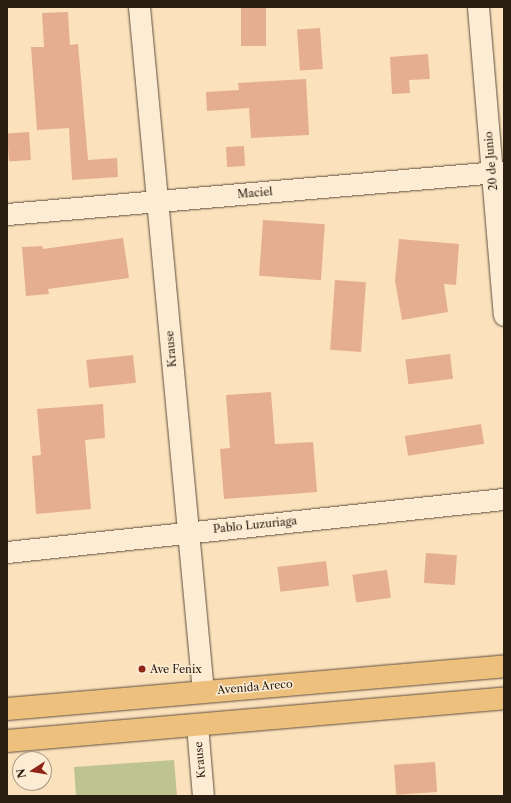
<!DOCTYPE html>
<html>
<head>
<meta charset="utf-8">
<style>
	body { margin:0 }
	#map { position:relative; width:511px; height:803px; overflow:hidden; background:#fbe1bc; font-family:"Libre Caslon Text",serif }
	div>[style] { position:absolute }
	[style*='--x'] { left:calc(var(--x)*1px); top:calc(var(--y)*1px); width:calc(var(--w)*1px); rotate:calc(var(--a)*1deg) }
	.green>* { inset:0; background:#bdc391 }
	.building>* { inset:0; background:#e5ae8f; transform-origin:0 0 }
	.roads { filter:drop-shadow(0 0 1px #5e4f3d) drop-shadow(0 0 1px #5e4f3d) }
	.minor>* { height:21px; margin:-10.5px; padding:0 10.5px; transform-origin:10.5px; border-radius:10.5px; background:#fcecd3 }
	.major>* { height:22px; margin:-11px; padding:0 11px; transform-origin:11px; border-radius:11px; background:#eec07e }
	.dots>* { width:11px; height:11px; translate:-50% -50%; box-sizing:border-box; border:2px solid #fcecd3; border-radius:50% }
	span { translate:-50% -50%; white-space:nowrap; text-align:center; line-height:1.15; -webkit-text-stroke:3px #fcecd3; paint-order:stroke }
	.street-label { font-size:11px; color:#2a1e13 }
	.poi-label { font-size:11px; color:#2a1e13 }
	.left { translate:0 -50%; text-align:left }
	.frame { position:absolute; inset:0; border:8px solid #2a1e13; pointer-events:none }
	.north { position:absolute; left:12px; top:751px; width:40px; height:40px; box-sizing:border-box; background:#fcecd3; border:1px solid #a89a86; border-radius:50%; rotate:258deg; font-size:11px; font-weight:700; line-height:16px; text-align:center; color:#2a1e13 }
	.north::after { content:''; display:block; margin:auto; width:14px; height:18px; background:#8f2418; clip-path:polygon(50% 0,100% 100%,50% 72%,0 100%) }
</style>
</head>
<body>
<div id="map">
	<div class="green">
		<div style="clip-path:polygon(174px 760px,177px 796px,76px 796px,74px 767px)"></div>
	</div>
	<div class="building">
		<div style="left:241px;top:7px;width:25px;height:39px"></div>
		<div style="clip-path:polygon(68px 12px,70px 45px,78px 44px,88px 160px,117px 158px,118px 177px,72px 180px,69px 128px,37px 130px,31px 47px,44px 47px,42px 13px)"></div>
		<div style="left:320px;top:28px;width:41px;height:23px;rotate:86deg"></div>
		<div style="clip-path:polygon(428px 54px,430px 79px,409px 80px,410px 93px,392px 94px,390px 57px)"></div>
		<div style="clip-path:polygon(306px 79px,309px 135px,251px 138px,249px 108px,207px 111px,206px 92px,239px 90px,238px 83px)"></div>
		<div style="left:29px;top:132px;width:28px;height:22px;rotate:86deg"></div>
		<div style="left:244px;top:146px;width:20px;height:18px;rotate:87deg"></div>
		<div style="left:263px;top:220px;width:62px;height:56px;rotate:4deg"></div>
		<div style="clip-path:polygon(123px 238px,129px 278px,48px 289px,49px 294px,26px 296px,22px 247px,42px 246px,43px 249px)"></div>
		<div style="clip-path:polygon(399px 239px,459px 244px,456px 285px,444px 284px,448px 312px,402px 320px,395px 281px)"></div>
		<div style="left:335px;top:280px;width:31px;height:70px;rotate:4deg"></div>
		<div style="left:450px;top:354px;width:25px;height:45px;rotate:83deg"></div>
		<div style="left:133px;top:355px;width:28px;height:47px;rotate:84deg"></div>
		<div style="clip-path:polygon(271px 392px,275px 444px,313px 442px,317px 492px,224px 499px,220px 449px,230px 448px,226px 395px)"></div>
		<div style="clip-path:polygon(103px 404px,105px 438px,85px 440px,91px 509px,36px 514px,32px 456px,41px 455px,37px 409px)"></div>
		<div style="left:481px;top:424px;width:20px;height:77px;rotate:81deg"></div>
		<div style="left:426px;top:553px;width:31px;height:30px;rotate:4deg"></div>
		<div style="left:326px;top:561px;width:25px;height:49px;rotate:83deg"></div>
		<div style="left:387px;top:570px;width:28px;height:35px;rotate:82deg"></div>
		<div style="left:435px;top:762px;width:30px;height:41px;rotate:86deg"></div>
	</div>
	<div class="roads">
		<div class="minor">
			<div style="--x:139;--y:7;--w:688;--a:84.66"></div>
			<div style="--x:478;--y:7;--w:309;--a:85.2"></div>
			<div style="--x:7;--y:214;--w:499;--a:-4.9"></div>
			<div style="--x:7;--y:552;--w:500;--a:-6.1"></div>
			<div style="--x:197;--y:725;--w:71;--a:85.2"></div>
		</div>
		<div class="major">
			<div style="--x:7;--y:709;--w:499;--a:-4.9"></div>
			<div style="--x:7;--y:741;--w:499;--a:-4.9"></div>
		</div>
	</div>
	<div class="dots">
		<div style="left:142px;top:669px;background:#8f2418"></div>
	</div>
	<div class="street-label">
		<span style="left:491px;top:161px;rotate:-95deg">20 de Junio</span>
		<span style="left:255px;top:193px;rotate:-5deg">Maciel</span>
		<span style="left:171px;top:349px;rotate:-95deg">Krause</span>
		<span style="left:255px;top:525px;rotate:-6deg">Pablo Luzuriaga</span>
		<span style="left:255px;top:687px;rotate:-5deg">Avenida Areco</span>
		<span style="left:200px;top:760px;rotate:-95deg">Krause</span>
	</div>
	<div class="poi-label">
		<span class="left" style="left:150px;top:669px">Ave Fenix</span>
	</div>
	<div class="frame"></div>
	<div class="north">N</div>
</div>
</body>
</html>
